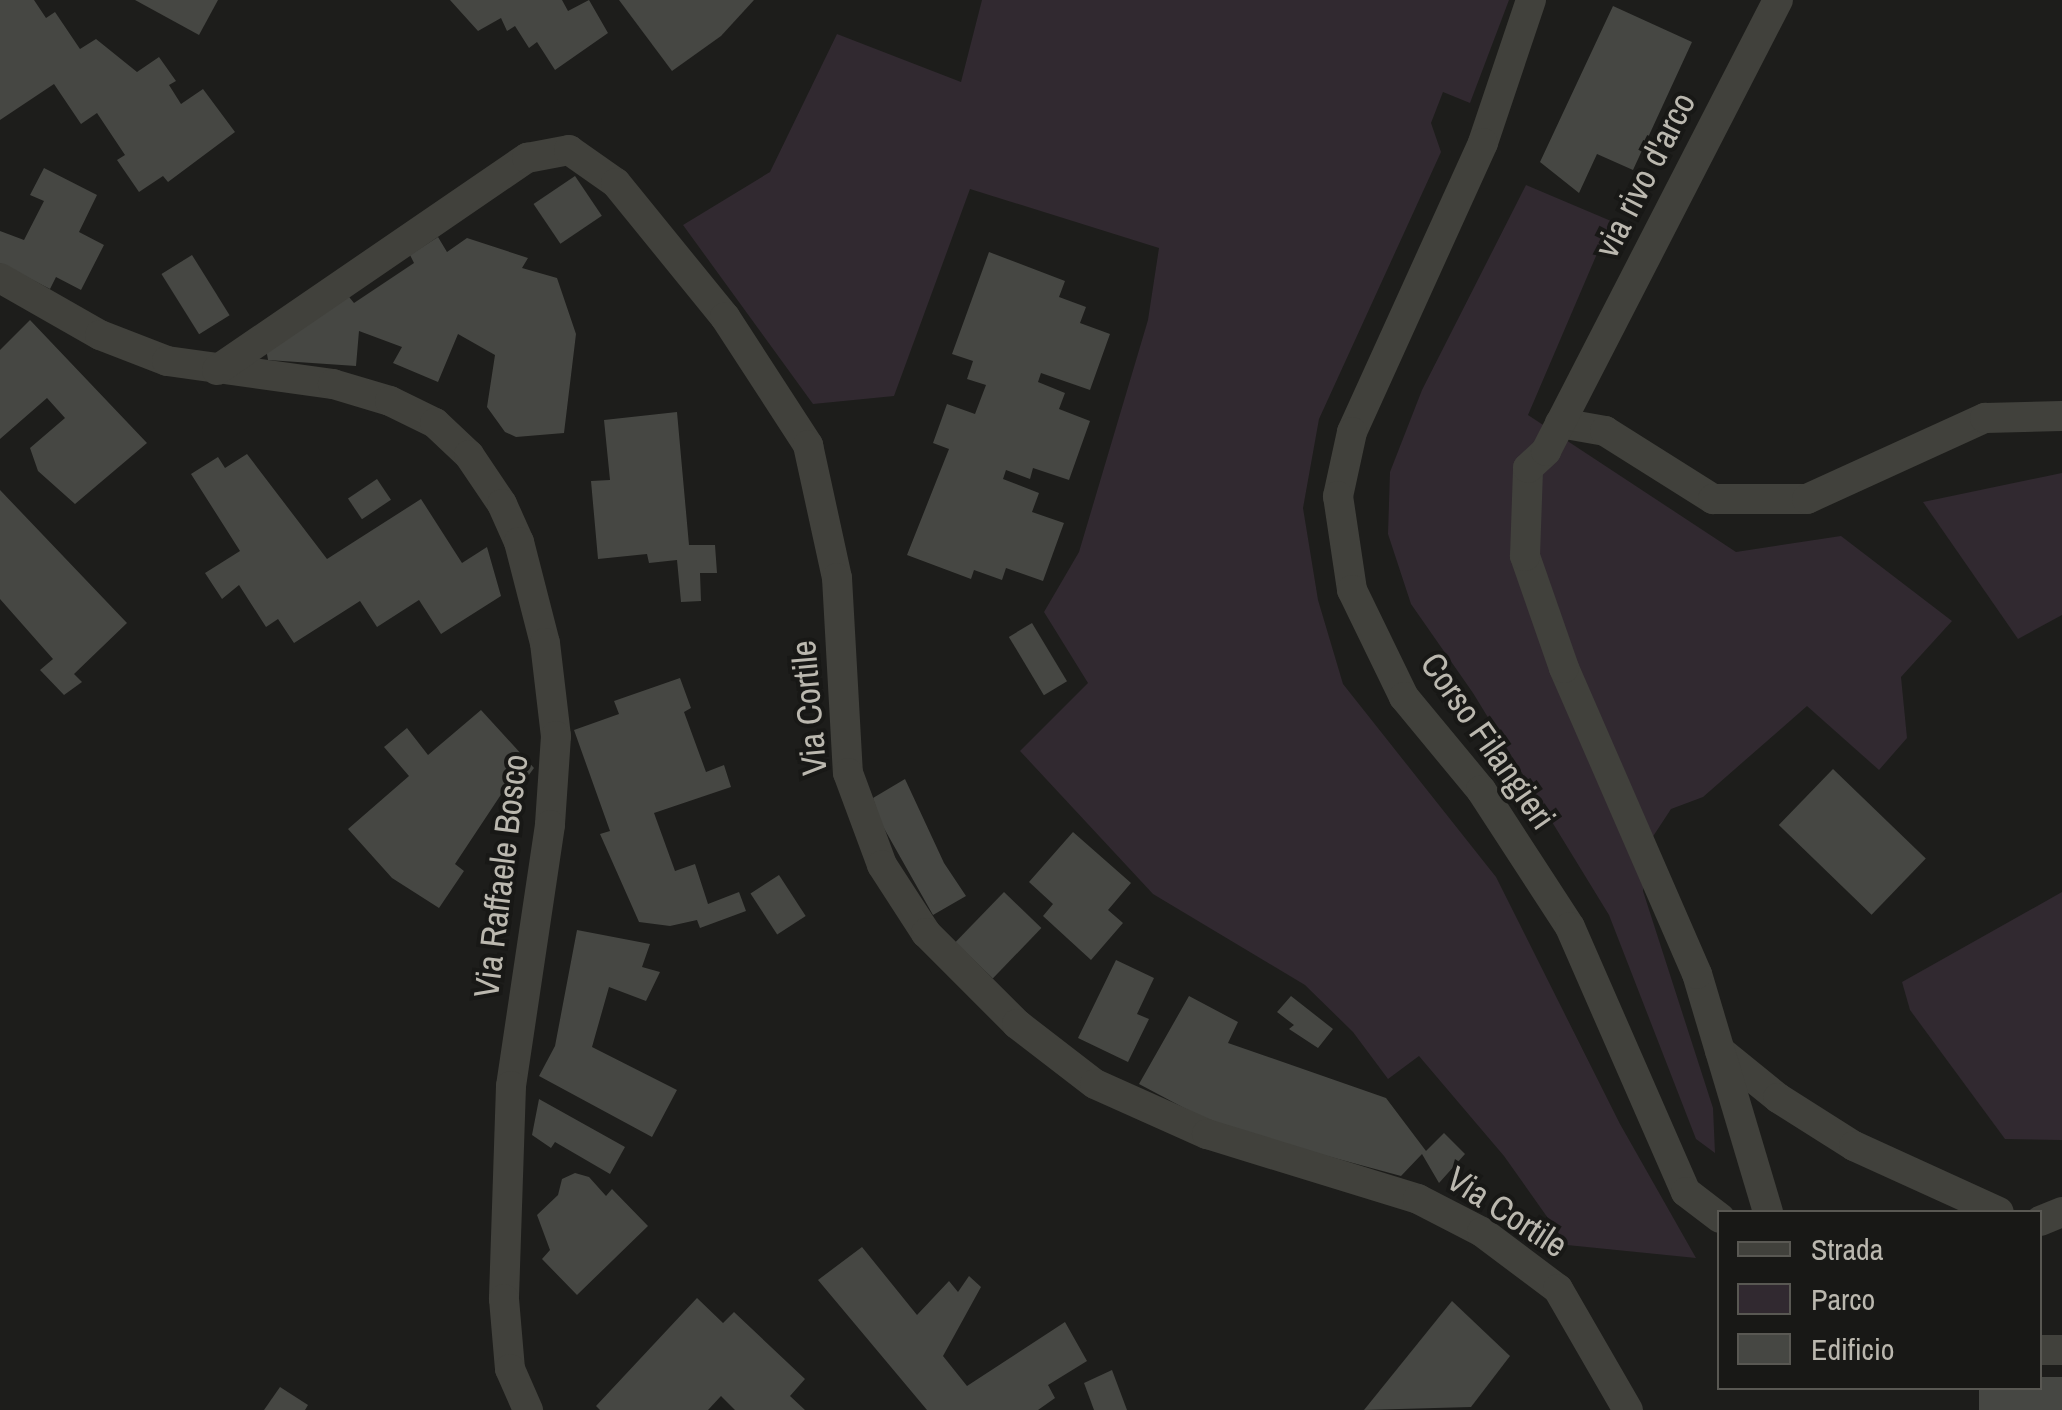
<!DOCTYPE html>
<html>
<head>
<meta charset="utf-8">
<style>
	body { margin:0 }
	#map { position:relative; width:2062px; height:1410px; overflow:hidden; background:#1d1d1b; font-family:"Archivo Narrow",sans-serif }
	div>[style] { position:absolute }
	[style*='--x'] { left:calc(var(--x)*1px); top:calc(var(--y)*1px); width:calc(var(--w)*1px); rotate:calc(var(--a)*1deg) }
	.green>* { inset:0; background:#312930 }
	.building>* { inset:0; background:#464743; transform-origin:0 0 }
	.minor>* { height:30px; margin:-15px; padding:0 15px; transform-origin:15px; border-radius:15px; background:#41413c }
	span { translate:-50% -50%; white-space:nowrap; text-align:center; line-height:1.15; -webkit-text-stroke:8px #181816; paint-order:stroke }
	.street-label { font-size:35px; color:#bbb8af }
	.legend { position:absolute; left:1717px; top:1210px; width:325px; height:180px; box-sizing:border-box; background:#181816; border:2px solid #595853; margin:0; padding:12px 18px; list-style:none; font-size:30px; color:#bbb8af }
	.legend li { display:flex; align-items:center; gap:20px; height:50px }
	.legend b { width:50px; border:2px solid #595853 }
</style>
</head>
<body>
<div id="map">
	<div class="green">
		<div style="clip-path:polygon(982px 0,1509px 0,1470px 103px,1443px 92px,1431px 123px,1441px 152px,1319px 419px,1303px 508px,1318px 600px,1343px 684px,1496px 877px,1620px 1124px,1696px 1258px,1567px 1245px,1504px 1156px,1419px 1056px,1388px 1079px,1353px 1032px,1305px 985px,1153px 894px,1020px 751px,1088px 683px,1044px 612px,1079px 552px,1148px 320px,1159px 248px,970px 189px,894px 396px,813px 404px,683px 225px,770px 172px,837px 34px,961px 82px)"></div>
		<div style="clip-path:polygon(1526px 185px,1611px 221px,1528px 415px,1736px 552px,1841px 536px,1952px 621px,1901px 677px,1907px 738px,1879px 770px,1807px 706px,1703px 797px,1671px 809px,1652px 838px,1643px 891px,1713px 1108px,1715px 1153px,1696px 1139px,1609px 915px,1473px 693px,1411px 604px,1388px 534px,1390px 472px,1422px 390px)"></div>
		<div style="clip-path:polygon(2062px 473px,2062px 615px,2018px 639px,1923px 502px)"></div>
		<div style="clip-path:polygon(2062px 892px,2062px 1140px,2005px 1139px,1910px 1010px,1902px 982px)"></div>
	</div>
	<div class="building">
		<div style="clip-path:polygon(0 0,34px 0,46px 18px,55px 12px,80px 49px,96px 39px,137px 72px,159px 57px,176px 81px,169px 85px,181px 104px,203px 89px,235px 132px,168px 182px,163px 176px,139px 192px,117px 160px,125px 155px,97px 113px,81px 124px,54px 84px,0 120px)"></div>
		<div style="clip-path:polygon(135px 0,218px 0,199px 35px)"></div>
		<div style="clip-path:polygon(450px 0,562px 0,568px 11px,589px 0,608px 33px,555px 70px,537px 42px,529px 48px,515px 26px,507px 31px,501px 18px,478px 31px)"></div>
		<div style="clip-path:polygon(619px 0,754px 0,721px 36px,672px 71px)"></div>
		<div style="clip-path:polygon(1613px 6px,1692px 42px,1633px 170px,1597px 154px,1579px 193px,1540px 162px)"></div>
		<div style="clip-path:polygon(44px 168px,97px 195px,79px 232px,104px 245px,81px 290px,56px 277px,50px 289px,0 263px,0 231px,24px 240px,44px 201px,30px 195px)"></div>
		<div style="left:575px;top:176px;width:48px;height:50px;rotate:56deg"></div>
		<div style="clip-path:polygon(438px 237px,447px 252px,467px 238px,528px 258px,522px 268px,557px 278px,576px 334px,564px 433px,516px 437px,505px 432px,487px 407px,495px 355px,458px 334px,438px 382px,393px 363px,402px 347px,359px 331px,356px 366px,268px 360px,265px 342px,345px 292px,354px 303px,414px 263px,410px 255px)"></div>
		<div style="clip-path:polygon(989px 252px,1065px 281px,1059px 297px,1086px 307px,1080px 323px,1110px 334px,1090px 390px,1041px 373px,1038px 382px,1065px 393px,1059px 409px,1090px 421px,1069px 480px,1033px 468px,1030px 479px,1006px 470px,1003px 479px,1039px 493px,1032px 512px,1064px 523px,1043px 581px,1006px 568px,1002px 580px,974px 570px,971px 579px,907px 555px,949px 449px,933px 443px,947px 404px,975px 414px,986px 385px,967px 379px,973px 361px,952px 354px)"></div>
		<div style="left:192px;top:255px;width:71px;height:36px;rotate:58deg"></div>
		<div style="clip-path:polygon(30px 320px,147px 443px,75px 504px,38px 471px,30px 448px,65px 418px,47px 398px,0 439px,0 350px)"></div>
		<div style="clip-path:polygon(677px 412px,689px 545px,715px 545px,717px 573px,700px 573px,701px 601px,681px 602px,677px 560px,649px 563px,647px 554px,598px 559px,591px 481px,610px 480px,604px 420px)"></div>
		<div style="clip-path:polygon(247px 454px,327px 559px,421px 499px,462px 563px,487px 547px,501px 596px,441px 634px,419px 600px,377px 627px,360px 601px,294px 643px,278px 619px,266px 627px,239px 585px,222px 599px,205px 573px,240px 551px,191px 474px,218px 457px,225px 468px)"></div>
		<div style="left:377px;top:479px;width:25px;height:35px;rotate:56deg"></div>
		<div style="clip-path:polygon(0 490px,127px 623px,74px 674px,82px 682px,64px 695px,40px 670px,53px 659px,0 599px)"></div>
		<div style="left:1032px;top:623px;width:68px;height:27px;rotate:59deg"></div>
		<div style="clip-path:polygon(680px 678px,691px 708px,684px 712px,706px 772px,724px 765px,731px 787px,654px 813px,675px 871px,695px 864px,708px 904px,739px 892px,746px 911px,700px 928px,697px 920px,670px 926px,639px 922px,600px 834px,610px 831px,574px 730px,619px 714px,614px 701px)"></div>
		<div style="clip-path:polygon(481px 710px,534px 768px,514px 795px,506px 787px,455px 864px,464px 871px,439px 908px,392px 878px,348px 829px,409px 776px,384px 747px,407px 728px,428px 755px)"></div>
		<div style="left:1833px;top:769px;width:129px;height:78px;rotate:44deg"></div>
		<div style="clip-path:polygon(905px 779px,944px 863px,966px 896px,933px 915px,881px 823px,873px 798px)"></div>
		<div style="clip-path:polygon(1073px 832px,1131px 883px,1108px 910px,1123px 923px,1091px 960px,1043px 916px,1053px 904px,1029px 882px)"></div>
		<div style="left:779px;top:875px;width:49px;height:34px;rotate:57deg"></div>
		<div style="left:1004px;top:892px;width:52px;height:70px;rotate:44deg"></div>
		<div style="clip-path:polygon(577px 930px,650px 944px,642px 967px,660px 972px,646px 1001px,609px 987px,592px 1047px,677px 1090px,652px 1137px,539px 1076px,555px 1046px)"></div>
		<div style="clip-path:polygon(1116px 960px,1154px 978px,1137px 1014px,1149px 1019px,1128px 1062px,1078px 1038px)"></div>
		<div style="clip-path:polygon(1189px 996px,1238px 1022px,1228px 1043px,1386px 1098px,1426px 1151px,1444px 1133px,1465px 1154px,1439px 1183px,1422px 1154px,1401px 1176px,1250px 1135px,1203px 1118px,1139px 1084px)"></div>
		<div style="clip-path:polygon(1291px 996px,1333px 1029px,1318px 1048px,1289px 1029px,1294px 1025px,1277px 1012px)"></div>
		<div style="clip-path:polygon(539px 1099px,625px 1147px,610px 1174px,555px 1142px,551px 1148px,532px 1135px)"></div>
		<div style="clip-path:polygon(575px 1173px,589px 1177px,606px 1196px,612px 1189px,648px 1226px,577px 1295px,542px 1259px,550px 1250px,537px 1215px,558px 1195px,562px 1179px)"></div>
		<div style="clip-path:polygon(862px 1247px,917px 1315px,949px 1281px,958px 1292px,969px 1276px,981px 1287px,943px 1356px,967px 1386px,1065px 1322px,1087px 1361px,1048px 1385px,1055px 1398px,1038px 1410px,927px 1410px,818px 1280px)"></div>
		<div style="clip-path:polygon(697px 1298px,723px 1323px,734px 1312px,805px 1379px,790px 1396px,805px 1410px,735px 1410px,721px 1396px,708px 1410px,600px 1410px,596px 1406px)"></div>
		<div style="clip-path:polygon(1452px 1301px,1510px 1356px,1471px 1407px,1364px 1410px)"></div>
		<div style="clip-path:polygon(1112px 1370px,1127px 1410px,1094px 1410px,1084px 1383px)"></div>
		<div style="clip-path:polygon(2040px 1377px,2062px 1377px,2062px 1410px,1979px 1410px,1979px 1388px,2040px 1388px)"></div>
		<div style="clip-path:polygon(280px 1387px,308px 1405px,305px 1410px,264px 1410px)"></div>
	</div>
	<div class="minor">
		<div style="--x:1531;--y:0;--w:151;--a:108.6"></div>
		<div style="--x:1483;--y:143;--w:317;--a:114.4"></div>
		<div style="--x:1352;--y:432;--w:66;--a:102.3"></div>
		<div style="--x:1338;--y:496;--w:95;--a:81.5"></div>
		<div style="--x:1352;--y:590;--w:119;--a:64.1"></div>
		<div style="--x:1404;--y:697;--w:121;--a:50.4"></div>
		<div style="--x:1481;--y:790;--w:163;--a:57"></div>
		<div style="--x:1570;--y:927;--w:289;--a:66.4"></div>
		<div style="--x:1686;--y:1192;--w:43;--a:37.4"></div>
		<div style="--x:0;--y:278;--w:115;--a:29.7"></div>
		<div style="--x:100;--y:335;--w:72;--a:21.2"></div>
		<div style="--x:167;--y:361;--w:168;--a:7.9"></div>
		<div style="--x:333;--y:384;--w:59;--a:16.6"></div>
		<div style="--x:390;--y:401;--w:50;--a:26.1"></div>
		<div style="--x:435;--y:423;--w:47;--a:43.3"></div>
		<div style="--x:469;--y:455;--w:59;--a:56"></div>
		<div style="--x:502;--y:504;--w:42;--a:65.9"></div>
		<div style="--x:519;--y:542;--w:104;--a:75.6"></div>
		<div style="--x:545;--y:643;--w:94;--a:83.3"></div>
		<div style="--x:556;--y:736;--w:89;--a:93.9"></div>
		<div style="--x:550;--y:825;--w:264;--a:98.5"></div>
		<div style="--x:511;--y:1086;--w:213;--a:91.9"></div>
		<div style="--x:504;--y:1299;--w:70;--a:85.1"></div>
		<div style="--x:510;--y:1369;--w:45;--a:66.3"></div>
		<div style="--x:217;--y:370;--w:376;--a:-34.4"></div>
		<div style="--x:527;--y:158;--w:43;--a:-10.8"></div>
		<div style="--x:569;--y:150;--w:57;--a:35.1"></div>
		<div style="--x:616;--y:183;--w:173;--a:50.9"></div>
		<div style="--x:725;--y:317;--w:153;--a:57"></div>
		<div style="--x:808;--y:445;--w:136;--a:77.7"></div>
		<div style="--x:837;--y:578;--w:195;--a:86.8"></div>
		<div style="--x:848;--y:773;--w:98;--a:69.7"></div>
		<div style="--x:882;--y:865;--w:81;--a:57.1"></div>
		<div style="--x:926;--y:933;--w:129;--a:45"></div>
		<div style="--x:1017;--y:1024;--w:98;--a:37.6"></div>
		<div style="--x:1095;--y:1084;--w:123;--a:24.1"></div>
		<div style="--x:1207;--y:1134;--w:221;--a:17.1"></div>
		<div style="--x:1418;--y:1199;--w:72;--a:27.3"></div>
		<div style="--x:1482;--y:1232;--w:95;--a:36.9"></div>
		<div style="--x:1558;--y:1289;--w:140;--a:60"></div>
		<div style="--x:1560;--y:423;--w:46;--a:10.1"></div>
		<div style="--x:1605;--y:431;--w:128;--a:32.2"></div>
		<div style="--x:1713;--y:499;--w:94;--a:0"></div>
		<div style="--x:1807;--y:499;--w:196;--a:-24.5"></div>
		<div style="--x:1985;--y:418;--w:77;--a:-1.5"></div>
		<div style="--x:1720;--y:1051;--w:75;--a:39"></div>
		<div style="--x:1778;--y:1098;--w:90;--a:32.3"></div>
		<div style="--x:1854;--y:1146;--w:159;--a:24.5"></div>
		<div style="--x:1768;--y:1212;--w:248;--a:-106.6"></div>
		<div style="--x:1697;--y:974;--w:334;--a:-113.5"></div>
		<div style="--x:1564;--y:668;--w:119;--a:-109.2"></div>
		<div style="--x:1525;--y:556;--w:88;--a:-88"></div>
		<div style="--x:1528;--y:468;--w:25;--a:-43"></div>
		<div style="--x:1546;--y:451;--w:507;--a:-62.78"></div>
		<div style="--x:2040;--y:1221;--w:24;--a:-22"></div>
		<div style="--x:2040;--y:1350;--w:22;--a:0"></div>
	</div>
	<div class="street-label">
		<span style="left:1645px;top:175px;rotate:-63deg">via rivo d'arco</span>
		<span style="left:809px;top:708px;rotate:-95deg">Via Cortile</span>
		<span style="left:1488px;top:741px;rotate:55deg">Corso Filangieri</span>
		<span style="left:501px;top:876px;rotate:-83deg">Via Raffaele Bosco</span>
		<span style="left:1507px;top:1212px;rotate:33deg">Via Cortile</span>
	</div>
	<ul class="legend">
	<li><b style="height:12px;background:#41413c"></b>Strada</li>
	<li><b style="height:28px;background:#312930"></b>Parco</li>
	<li><b style="height:28px;background:#464743"></b>Edificio</li>
	</ul>
</div>
</body>
</html>
